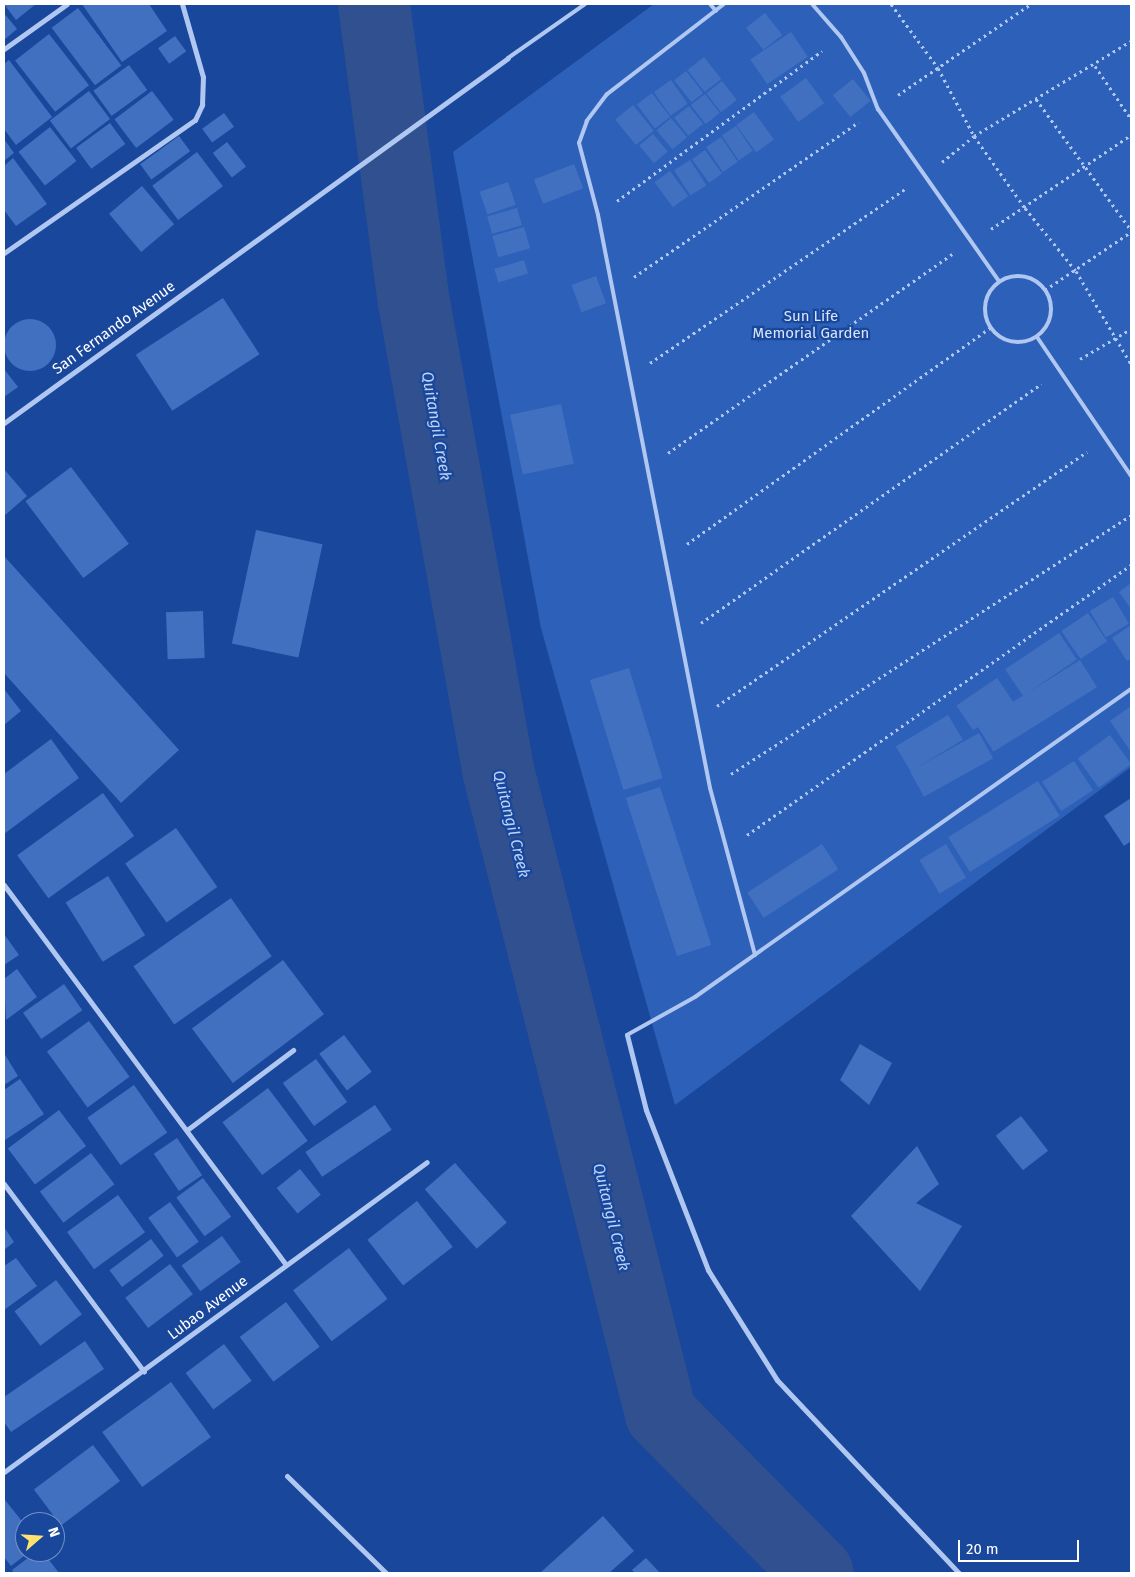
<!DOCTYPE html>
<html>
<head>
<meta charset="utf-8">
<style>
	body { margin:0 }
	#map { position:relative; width:1135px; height:1577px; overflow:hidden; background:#19479b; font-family:"Fira Sans",sans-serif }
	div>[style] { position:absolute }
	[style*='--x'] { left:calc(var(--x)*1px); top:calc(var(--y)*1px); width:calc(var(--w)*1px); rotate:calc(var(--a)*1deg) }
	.green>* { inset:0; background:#2d60b8 }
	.river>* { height:72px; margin:-36px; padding:0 36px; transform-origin:36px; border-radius:36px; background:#30508f }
	.building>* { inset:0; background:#4270c1; transform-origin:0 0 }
	.round { border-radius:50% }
	.path>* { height:3px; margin-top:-1.5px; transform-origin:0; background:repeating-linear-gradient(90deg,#b0c8f1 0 2.5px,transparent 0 6.5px) }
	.service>* { height:4px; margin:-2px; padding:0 2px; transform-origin:2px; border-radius:2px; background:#b0c8f1 }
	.service>.ring { margin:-2px; padding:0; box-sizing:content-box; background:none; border:4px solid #b0c8f1; border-radius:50% }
	.minor>* { height:5px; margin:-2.5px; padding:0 2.5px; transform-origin:2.5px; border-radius:2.5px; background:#b0c8f1 }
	span { translate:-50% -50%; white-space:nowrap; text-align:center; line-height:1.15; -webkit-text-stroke:4.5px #19479b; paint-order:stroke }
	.park-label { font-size:15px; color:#d7e5fc }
	.street-label { font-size:15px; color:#fff }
	.water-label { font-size:16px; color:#bcd2f8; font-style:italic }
	.frame { position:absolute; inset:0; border:5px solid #fff; pointer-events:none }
	.north { position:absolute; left:15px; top:1512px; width:50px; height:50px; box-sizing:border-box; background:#19479b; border:1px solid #7591c3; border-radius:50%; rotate:71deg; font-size:14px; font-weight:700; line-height:20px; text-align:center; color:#fff }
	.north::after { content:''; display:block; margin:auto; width:18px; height:22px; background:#ffe270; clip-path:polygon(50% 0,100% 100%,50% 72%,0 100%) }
	.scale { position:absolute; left:958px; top:1540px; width:121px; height:22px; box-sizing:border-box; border:2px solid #fff; border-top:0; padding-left:6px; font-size:15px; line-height:18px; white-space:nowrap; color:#fff; -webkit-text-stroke:4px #19479b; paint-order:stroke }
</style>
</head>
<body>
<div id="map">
	<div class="green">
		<div style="clip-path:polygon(654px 4px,1131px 4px,1131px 767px,675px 1105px,541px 628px,453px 152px)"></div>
	</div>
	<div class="river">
		<div style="--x:374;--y:4;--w:301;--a:82.4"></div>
		<div style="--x:414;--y:302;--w:475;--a:79.8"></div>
		<div style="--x:498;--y:770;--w:664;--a:75.8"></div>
		<div style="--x:661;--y:1414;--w:223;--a:45.4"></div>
	</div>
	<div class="building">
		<div style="clip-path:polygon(4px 4px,36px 4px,16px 20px)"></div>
		<div style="clip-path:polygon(82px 4px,149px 4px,167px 31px,122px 62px)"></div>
		<div style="left:78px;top:8px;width:72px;height:33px;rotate:53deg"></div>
		<div style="clip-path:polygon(4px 13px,17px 29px,4px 40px)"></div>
		<div style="left:765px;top:13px;width:28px;height:24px;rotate:52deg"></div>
		<div style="left:791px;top:32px;width:30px;height:49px;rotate:56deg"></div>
		<div style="left:49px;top:34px;width:65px;height:43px;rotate:52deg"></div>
		<div style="left:175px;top:36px;width:19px;height:21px;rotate:54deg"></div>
		<div style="left:704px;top:57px;width:28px;height:21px;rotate:52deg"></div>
		<div style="clip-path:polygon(9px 60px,52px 117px,16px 145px,4px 129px,4px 64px)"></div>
		<div style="left:129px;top:65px;width:31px;height:44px;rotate:54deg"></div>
		<div style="left:686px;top:71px;width:28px;height:15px;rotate:52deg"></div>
		<div style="left:806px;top:78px;width:31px;height:32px;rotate:54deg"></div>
		<div style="left:853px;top:79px;width:28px;height:26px;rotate:51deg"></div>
		<div style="left:671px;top:80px;width:29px;height:21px;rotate:55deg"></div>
		<div style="left:722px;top:81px;width:24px;height:20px;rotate:52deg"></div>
		<div style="left:89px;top:91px;width:35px;height:49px;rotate:53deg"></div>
		<div style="left:152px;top:91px;width:36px;height:47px;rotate:53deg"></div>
		<div style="left:652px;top:93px;width:30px;height:19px;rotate:53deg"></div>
		<div style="left:705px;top:94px;width:24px;height:18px;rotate:52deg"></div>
		<div style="left:633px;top:105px;width:33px;height:23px;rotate:51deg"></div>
		<div style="left:689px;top:106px;width:23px;height:19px;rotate:52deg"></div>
		<div style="left:754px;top:112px;width:34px;height:22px;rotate:54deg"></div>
		<div style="left:224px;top:113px;width:17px;height:27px;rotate:54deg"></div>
		<div style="left:671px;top:118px;width:25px;height:19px;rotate:50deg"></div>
		<div style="left:110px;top:123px;width:26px;height:42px;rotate:54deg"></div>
		<div style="left:736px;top:126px;width:30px;height:17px;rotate:56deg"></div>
		<div style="left:50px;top:127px;width:43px;height:40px;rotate:52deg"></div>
		<div style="left:653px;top:134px;width:23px;height:18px;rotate:50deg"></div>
		<div style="left:179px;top:136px;width:19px;height:48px;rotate:54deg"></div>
		<div style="left:721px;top:137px;width:30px;height:18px;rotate:56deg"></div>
		<div style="clip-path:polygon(4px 139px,14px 153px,4px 161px)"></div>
		<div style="left:227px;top:142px;width:31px;height:18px;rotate:52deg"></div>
		<div style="left:705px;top:150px;width:29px;height:16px;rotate:54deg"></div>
		<div style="left:197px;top:152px;width:43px;height:56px;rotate:53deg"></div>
		<div style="clip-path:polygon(13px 158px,47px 204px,16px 226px,4px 210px,4px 166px)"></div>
		<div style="left:690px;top:160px;width:30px;height:19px;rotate:57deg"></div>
		<div style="left:574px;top:164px;width:26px;height:43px;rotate:69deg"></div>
		<div style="left:670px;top:171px;width:31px;height:19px;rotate:54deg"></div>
		<div style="left:508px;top:182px;width:24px;height:30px;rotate:71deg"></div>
		<div style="left:142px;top:186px;width:50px;height:43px;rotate:50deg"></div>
		<div style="left:517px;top:208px;width:18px;height:31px;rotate:74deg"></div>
		<div style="left:524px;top:227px;width:22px;height:33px;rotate:74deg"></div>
		<div style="left:524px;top:260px;width:14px;height:31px;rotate:73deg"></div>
		<div style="left:596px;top:276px;width:29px;height:26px;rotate:70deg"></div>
		<div style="left:223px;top:298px;width:67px;height:104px;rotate:57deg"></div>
		<div class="round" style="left:4px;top:319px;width:52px;height:52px"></div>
		<div style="clip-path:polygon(4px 369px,18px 387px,4px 397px)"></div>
		<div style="left:561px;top:404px;width:61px;height:52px;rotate:78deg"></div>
		<div style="left:71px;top:467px;width:96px;height:57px;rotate:53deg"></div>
		<div style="clip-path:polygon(4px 469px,27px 496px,4px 516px)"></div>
		<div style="left:256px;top:530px;width:68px;height:116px;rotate:12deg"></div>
		<div style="clip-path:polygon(4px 556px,179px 750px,121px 803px,4px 673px)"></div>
		<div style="clip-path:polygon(1131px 583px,1131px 609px,1119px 592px)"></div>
		<div style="left:1113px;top:597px;width:31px;height:27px;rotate:59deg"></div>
		<div style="left:203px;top:611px;width:47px;height:37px;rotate:88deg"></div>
		<div style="left:1088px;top:613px;width:34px;height:32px;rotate:56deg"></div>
		<div style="clip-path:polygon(1131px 625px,1131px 659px,1127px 661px,1112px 638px)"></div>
		<div style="left:1059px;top:633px;width:32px;height:65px;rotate:56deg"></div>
		<div style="left:1080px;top:660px;width:32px;height:122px;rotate:58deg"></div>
		<div style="left:629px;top:668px;width:115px;height:41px;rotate:73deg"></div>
		<div style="left:997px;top:678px;width:30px;height:49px;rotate:56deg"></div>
		<div style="clip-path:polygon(4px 689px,21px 711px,4px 725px)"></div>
		<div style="clip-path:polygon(1131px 706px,1131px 752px,1110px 721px)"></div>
		<div style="left:948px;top:715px;width:29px;height:61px;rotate:59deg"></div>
		<div style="left:979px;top:733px;width:29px;height:79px;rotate:61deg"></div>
		<div style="left:1110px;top:735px;width:36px;height:40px;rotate:54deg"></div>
		<div style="clip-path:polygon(51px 739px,79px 778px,4px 834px,4px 774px)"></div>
		<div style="left:1074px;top:761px;width:35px;height:38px;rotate:57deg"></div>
		<div style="left:1038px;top:781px;width:41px;height:106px;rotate:58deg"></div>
		<div style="left:660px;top:787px;width:166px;height:36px;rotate:72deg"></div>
		<div style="left:103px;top:793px;width:53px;height:106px;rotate:54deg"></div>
		<div style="clip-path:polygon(1131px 798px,1131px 841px,1124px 846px,1104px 816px)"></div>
		<div style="left:176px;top:828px;width:72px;height:62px;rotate:55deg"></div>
		<div style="left:822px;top:844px;width:30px;height:89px;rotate:57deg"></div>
		<div style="left:946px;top:844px;width:39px;height:31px;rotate:59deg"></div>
		<div style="left:108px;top:876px;width:70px;height:50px;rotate:58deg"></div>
		<div style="left:231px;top:898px;width:71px;height:119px;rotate:55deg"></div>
		<div style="clip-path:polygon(4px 934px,19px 955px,4px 965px)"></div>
		<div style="left:283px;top:960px;width:68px;height:114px;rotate:53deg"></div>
		<div style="clip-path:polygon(17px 969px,37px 997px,6px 1020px,4px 979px)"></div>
		<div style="left:64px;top:984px;width:32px;height:50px;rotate:55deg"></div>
		<div style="left:89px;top:1021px;width:69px;height:52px;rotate:54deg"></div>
		<div style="left:344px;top:1035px;width:46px;height:31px;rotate:53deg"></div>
		<div style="clip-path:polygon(860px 1044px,892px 1063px,869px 1105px,840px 1080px)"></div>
		<div style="clip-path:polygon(4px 1053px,18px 1076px,4px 1085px)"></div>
		<div style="left:316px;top:1059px;width:53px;height:41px;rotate:54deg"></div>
		<div style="clip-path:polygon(20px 1079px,44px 1114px,5px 1140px,4px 1090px)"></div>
		<div style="left:134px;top:1085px;width:58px;height:57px;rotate:55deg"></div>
		<div style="left:268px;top:1088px;width:66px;height:57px;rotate:53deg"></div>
		<div style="left:375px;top:1105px;width:30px;height:84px;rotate:56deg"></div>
		<div style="left:59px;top:1110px;width:45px;height:64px;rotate:53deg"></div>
		<div style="left:1021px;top:1116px;width:44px;height:32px;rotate:52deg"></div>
		<div style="left:177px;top:1138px;width:45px;height:28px;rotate:56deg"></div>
		<div style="clip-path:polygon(917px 1146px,939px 1184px,916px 1203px,962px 1226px,920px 1291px,851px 1216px)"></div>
		<div style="left:91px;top:1153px;width:39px;height:64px;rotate:53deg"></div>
		<div style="left:455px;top:1163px;width:79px;height:40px;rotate:49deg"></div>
		<div style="left:300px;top:1169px;width:33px;height:30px;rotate:51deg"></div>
		<div style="left:203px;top:1178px;width:48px;height:33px;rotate:54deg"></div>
		<div style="left:118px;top:1195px;width:46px;height:63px;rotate:54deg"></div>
		<div style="left:417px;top:1201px;width:58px;height:63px;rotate:52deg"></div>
		<div style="left:170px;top:1202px;width:49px;height:27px;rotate:54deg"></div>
		<div style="clip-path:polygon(4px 1227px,14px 1242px,4px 1250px)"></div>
		<div style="left:222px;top:1236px;width:32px;height:50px;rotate:54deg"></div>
		<div style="left:151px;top:1239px;width:21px;height:52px;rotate:53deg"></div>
		<div style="left:349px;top:1248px;width:64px;height:70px;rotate:53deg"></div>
		<div style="clip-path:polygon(16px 1258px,37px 1286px,4px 1310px,4px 1266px)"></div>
		<div style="left:170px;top:1264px;width:38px;height:56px;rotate:53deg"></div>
		<div style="left:56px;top:1280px;width:43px;height:52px;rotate:53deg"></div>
		<div style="left:286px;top:1302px;width:56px;height:58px;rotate:53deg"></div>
		<div style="clip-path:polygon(85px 1341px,104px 1369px,11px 1432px,4px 1422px,4px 1397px)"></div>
		<div style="left:224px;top:1344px;width:46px;height:48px;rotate:53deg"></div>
		<div style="left:171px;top:1382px;width:68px;height:85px;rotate:54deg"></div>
		<div style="left:93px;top:1445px;width:45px;height:74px;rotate:53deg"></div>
		<div style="clip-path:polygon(5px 1500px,25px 1525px,25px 1552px,29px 1552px,11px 1566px,4px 1557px)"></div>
		<div style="clip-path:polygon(603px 1516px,634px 1551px,609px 1573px,540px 1573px)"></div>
		<div style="clip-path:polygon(36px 1552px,43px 1552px,59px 1573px,14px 1573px,12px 1570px)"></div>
		<div style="clip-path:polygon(646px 1558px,660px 1573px,635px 1573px,632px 1570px)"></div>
	</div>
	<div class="path">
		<div style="--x:891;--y:4;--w:79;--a:53.7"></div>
		<div style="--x:938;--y:68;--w:77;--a:62.1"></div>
		<div style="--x:974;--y:136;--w:88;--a:54.7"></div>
		<div style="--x:1025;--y:208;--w:81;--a:51"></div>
		<div style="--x:1076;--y:271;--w:108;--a:59.4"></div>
		<div style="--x:1095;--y:66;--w:64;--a:55.8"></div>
		<div style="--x:898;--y:95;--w:161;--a:-34.4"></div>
		<div style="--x:1036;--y:99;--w:162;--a:54.1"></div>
		<div style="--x:942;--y:162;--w:41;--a:-39.1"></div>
		<div style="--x:974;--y:136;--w:184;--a:-31.2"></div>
		<div style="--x:617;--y:201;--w:254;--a:-36.2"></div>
		<div style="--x:991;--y:229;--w:169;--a:-33.9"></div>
		<div style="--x:634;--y:277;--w:273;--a:-34.6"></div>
		<div style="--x:1045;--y:290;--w:104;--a:-34"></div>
		<div style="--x:1080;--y:359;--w:59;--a:-30.5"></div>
		<div style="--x:650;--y:363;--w:309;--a:-34.3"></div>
		<div style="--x:668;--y:453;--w:347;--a:-35"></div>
		<div style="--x:687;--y:544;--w:372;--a:-35.5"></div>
		<div style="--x:701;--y:623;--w:416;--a:-35.1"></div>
		<div style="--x:717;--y:706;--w:449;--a:-34.5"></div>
		<div style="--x:731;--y:774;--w:477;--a:-32.9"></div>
		<div style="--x:747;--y:835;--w:469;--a:-35.1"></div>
	</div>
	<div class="service">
		<div style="--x:710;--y:4;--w:9;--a:49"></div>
		<div style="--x:724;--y:4;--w:148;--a:142.4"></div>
		<div style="--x:607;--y:94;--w:34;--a:127"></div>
		<div style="--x:587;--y:121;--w:23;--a:110"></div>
		<div style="--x:579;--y:143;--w:74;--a:75.2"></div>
		<div style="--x:598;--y:215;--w:584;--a:78.94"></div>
		<div style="--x:710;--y:788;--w:173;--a:74.9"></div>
		<div style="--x:812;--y:4;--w:44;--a:48.7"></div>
		<div style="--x:841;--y:37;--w:43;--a:57.4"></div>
		<div style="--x:864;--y:73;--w:39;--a:69"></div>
		<div style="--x:878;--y:109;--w:210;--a:54.9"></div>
		<div style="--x:508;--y:58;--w:94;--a:-35"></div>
		<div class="ring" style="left:985px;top:276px;width:62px;height:62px"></div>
		<div style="--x:1037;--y:337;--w:168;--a:55.9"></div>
		<div style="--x:627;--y:1035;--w:78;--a:-29.2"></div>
		<div style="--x:695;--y:997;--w:534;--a:-35.24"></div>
	</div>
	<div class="minor">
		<div style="--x:4;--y:49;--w:77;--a:-35.5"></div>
		<div style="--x:4;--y:253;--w:233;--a:-34.9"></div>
		<div style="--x:195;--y:120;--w:17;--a:-65"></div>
		<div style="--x:202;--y:105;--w:28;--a:-88"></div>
		<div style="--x:203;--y:77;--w:76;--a:-106"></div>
		<div style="--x:4;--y:423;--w:622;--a:-35.91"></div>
		<div style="--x:4;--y:885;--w:473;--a:53.4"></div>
		<div style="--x:627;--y:1035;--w:77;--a:75.8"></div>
		<div style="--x:646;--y:1110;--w:172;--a:68.8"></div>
		<div style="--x:708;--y:1270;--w:130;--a:57.9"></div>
		<div style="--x:777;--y:1380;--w:265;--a:46.7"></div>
		<div style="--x:187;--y:1130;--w:133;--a:-37"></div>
		<div style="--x:4;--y:1184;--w:234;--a:53.3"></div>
		<div style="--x:4;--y:1472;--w:524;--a:-36.24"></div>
		<div style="--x:287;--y:1476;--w:139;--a:44.4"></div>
	</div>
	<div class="park-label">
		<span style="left:811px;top:325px">Sun Life<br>Memorial Garden</span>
	</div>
	<div class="street-label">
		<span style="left:114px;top:328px;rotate:-36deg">San Fernando Avenue</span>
		<span style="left:208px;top:1308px;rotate:-37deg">Lubao Avenue</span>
	</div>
	<div class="water-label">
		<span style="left:436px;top:426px;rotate:80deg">Quitangil Creek</span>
		<span style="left:511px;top:824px;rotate:76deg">Quitangil Creek</span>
		<span style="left:611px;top:1217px;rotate:76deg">Quitangil Creek</span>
	</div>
	<div class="frame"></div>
	<div class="north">N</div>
	<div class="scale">20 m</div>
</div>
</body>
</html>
